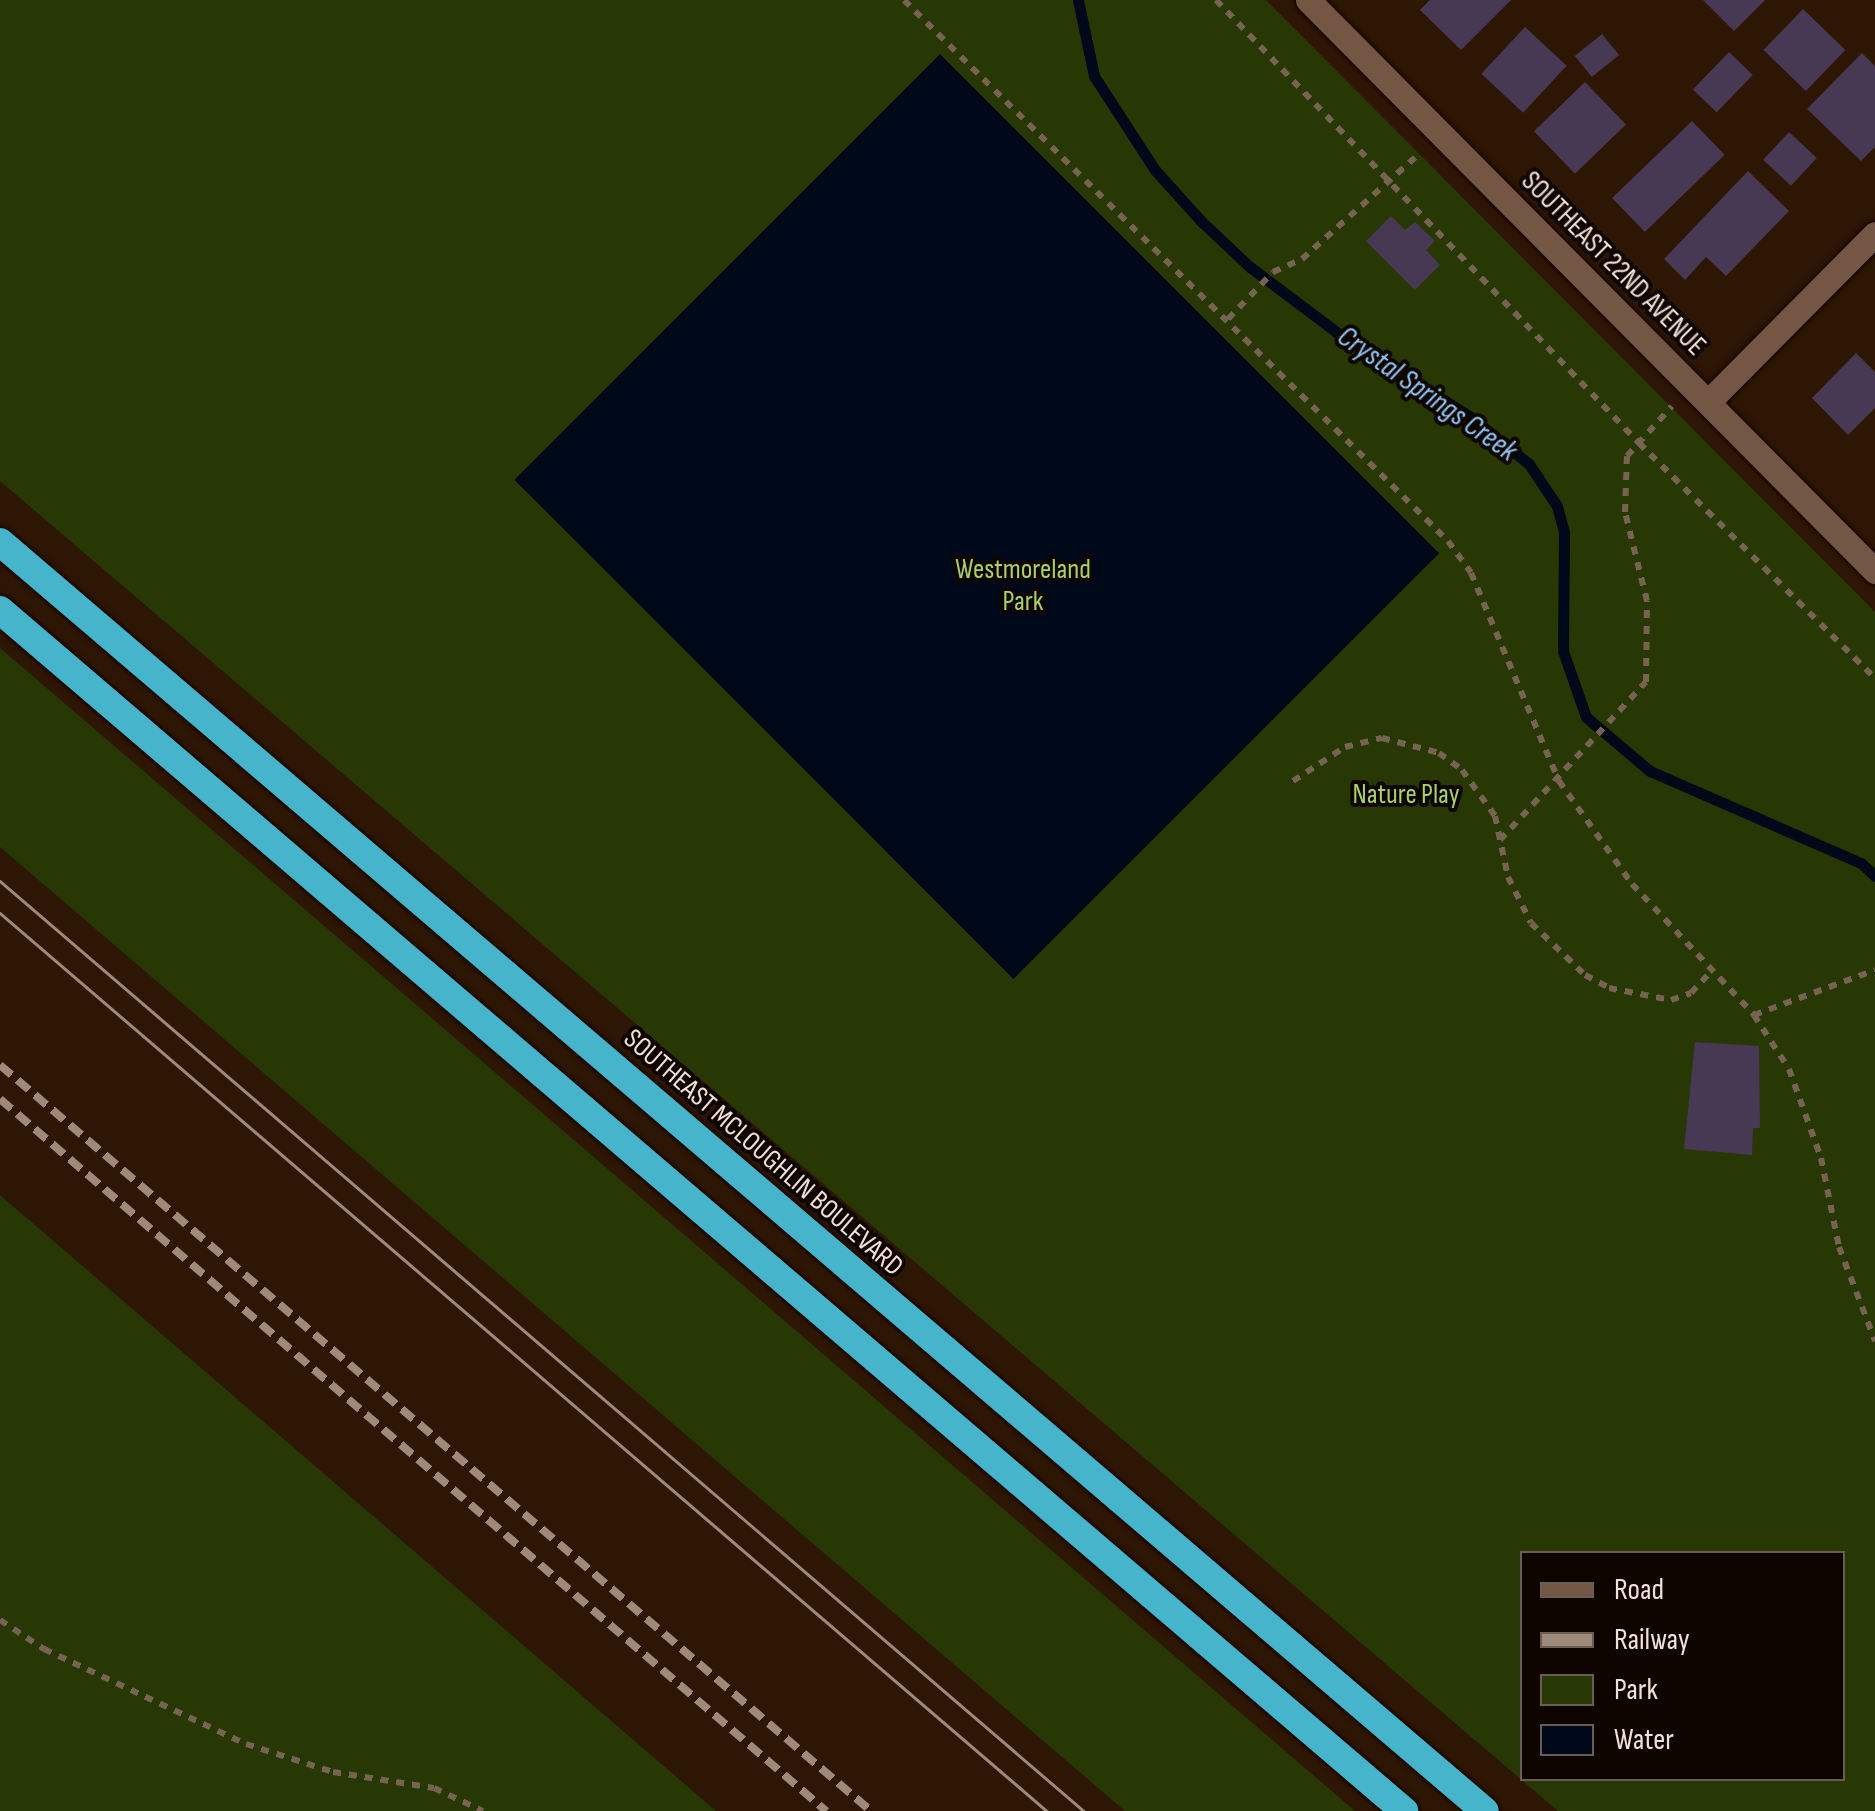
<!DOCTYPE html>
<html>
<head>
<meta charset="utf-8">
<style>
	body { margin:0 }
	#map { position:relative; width:1875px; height:1811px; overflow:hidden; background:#2e1604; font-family:"Sofia Sans Condensed",sans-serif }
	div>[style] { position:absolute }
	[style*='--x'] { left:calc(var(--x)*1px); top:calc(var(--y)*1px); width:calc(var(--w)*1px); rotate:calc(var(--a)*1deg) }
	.green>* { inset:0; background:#273805 }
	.water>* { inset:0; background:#000919; transform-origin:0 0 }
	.stream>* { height:11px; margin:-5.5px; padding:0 5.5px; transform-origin:5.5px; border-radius:5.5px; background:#000919 }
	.building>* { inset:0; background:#473853; transform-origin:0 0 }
	.path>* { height:6px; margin-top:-3px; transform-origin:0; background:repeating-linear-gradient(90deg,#786252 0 8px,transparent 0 16px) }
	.roads { filter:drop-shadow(0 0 2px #140200) drop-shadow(0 0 2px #140200) }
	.minor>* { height:25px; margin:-12.5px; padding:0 12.5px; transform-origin:12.5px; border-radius:12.5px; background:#735643 }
	.trunk>* { height:28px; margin:-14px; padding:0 14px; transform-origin:14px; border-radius:14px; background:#46b4ca }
	.tram>* { height:2.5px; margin:-1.25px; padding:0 1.25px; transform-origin:1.25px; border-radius:1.25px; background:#9e897b }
	.rail>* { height:8px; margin-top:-4px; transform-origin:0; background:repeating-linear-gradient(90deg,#9e897b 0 15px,transparent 0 23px) }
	span { translate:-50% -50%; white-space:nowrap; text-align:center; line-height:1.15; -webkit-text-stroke:8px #0e0501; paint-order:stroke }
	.street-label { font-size:28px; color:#f3e1d6 }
	.park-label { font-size:28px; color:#a8d168 }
	.water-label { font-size:30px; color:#90c4f2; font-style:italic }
	.legend { position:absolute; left:1520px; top:1551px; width:325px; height:230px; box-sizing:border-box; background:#0e0501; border:2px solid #6a5d56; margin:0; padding:12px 18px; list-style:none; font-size:30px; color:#f3e1d6 }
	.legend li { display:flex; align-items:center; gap:20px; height:50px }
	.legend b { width:50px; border:2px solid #6a5d56 }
</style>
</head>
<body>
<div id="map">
	<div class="green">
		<div style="clip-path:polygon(evenodd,0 0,1266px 0,1875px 612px,1875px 1811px,1558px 1811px,0 481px,0 0,1522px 1554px,1842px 1554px,1842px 1778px,1522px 1778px,1522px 1554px)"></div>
		<div style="clip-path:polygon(0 648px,546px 1116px,1355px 1811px,1125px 1811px,0 847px)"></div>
		<div style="clip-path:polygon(0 1195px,716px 1811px,0 1811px)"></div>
	</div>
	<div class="water">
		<div style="left:940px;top:54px;width:706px;height:602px;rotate:45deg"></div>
	</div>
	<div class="stream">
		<div style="--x:1078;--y:0;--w:78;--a:78.1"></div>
		<div style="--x:1094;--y:76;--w:112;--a:57"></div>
		<div style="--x:1155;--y:170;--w:70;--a:47.9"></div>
		<div style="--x:1202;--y:222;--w:66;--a:43.2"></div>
		<div style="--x:1250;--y:267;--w:115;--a:36.9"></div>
		<div style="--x:1342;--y:336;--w:150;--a:32.2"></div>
		<div style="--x:1469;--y:416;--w:77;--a:38.7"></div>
		<div style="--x:1529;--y:464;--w:50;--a:56.3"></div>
		<div style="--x:1557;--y:506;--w:28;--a:75"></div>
		<div style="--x:1564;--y:533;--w:118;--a:90.5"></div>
		<div style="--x:1563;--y:651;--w:70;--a:70.8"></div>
		<div style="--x:1586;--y:717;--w:84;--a:40.2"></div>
		<div style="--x:1650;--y:771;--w:230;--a:23.6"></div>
		<div style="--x:1861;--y:863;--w:19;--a:43"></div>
	</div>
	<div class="building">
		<div style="clip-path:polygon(1430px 0,1511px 0,1461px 50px,1420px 10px)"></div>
		<div style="clip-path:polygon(1703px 0,1765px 0,1734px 31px)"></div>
		<div style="left:1803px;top:9px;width:59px;height:57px;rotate:44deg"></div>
		<div style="left:1525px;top:27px;width:57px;height:64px;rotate:43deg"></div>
		<div style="left:1602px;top:34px;width:27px;height:35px;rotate:51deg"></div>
		<div style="left:1729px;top:52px;width:33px;height:52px;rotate:44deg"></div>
		<div style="clip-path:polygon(1862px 53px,1875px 66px,1875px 147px,1861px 161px,1807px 109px)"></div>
		<div style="left:1585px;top:82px;width:59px;height:71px;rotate:46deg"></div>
		<div style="left:1692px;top:121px;width:47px;height:111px;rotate:46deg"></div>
		<div style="left:1789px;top:132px;width:38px;height:38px;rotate:43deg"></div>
		<div style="clip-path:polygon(1748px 171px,1789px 211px,1726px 276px,1706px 257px,1685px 280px,1664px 259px)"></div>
		<div style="clip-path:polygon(1391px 216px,1405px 230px,1415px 222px,1435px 241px,1426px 250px,1440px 265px,1415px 290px,1366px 241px)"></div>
		<div style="clip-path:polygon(1856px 353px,1875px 372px,1875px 408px,1848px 435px,1812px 398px)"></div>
		<div style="clip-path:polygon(1695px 1042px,1759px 1046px,1760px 1128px,1753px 1128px,1752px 1155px,1684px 1149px)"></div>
	</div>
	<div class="path">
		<div style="--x:904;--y:0;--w:767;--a:44.84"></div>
		<div style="--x:1448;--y:541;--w:39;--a:54"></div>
		<div style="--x:1471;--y:573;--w:226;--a:67.1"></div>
		<div style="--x:1559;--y:781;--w:126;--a:54.7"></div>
		<div style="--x:1632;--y:884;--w:179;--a:47"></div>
		<div style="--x:1754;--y:1015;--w:64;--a:57.1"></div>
		<div style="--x:1789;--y:1069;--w:95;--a:70.2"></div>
		<div style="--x:1821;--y:1158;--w:91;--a:78.6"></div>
		<div style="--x:1839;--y:1247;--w:101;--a:69"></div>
		<div style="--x:1216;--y:0;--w:613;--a:46.32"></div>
		<div style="--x:1639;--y:443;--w:333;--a:44.9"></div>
		<div style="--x:1228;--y:319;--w:65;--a:-46.2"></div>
		<div style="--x:1273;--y:272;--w:32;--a:-24"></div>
		<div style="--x:1302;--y:259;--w:156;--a:-41.9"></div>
		<div style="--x:1293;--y:781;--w:62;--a:-33.2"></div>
		<div style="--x:1345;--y:747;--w:38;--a:-14"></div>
		<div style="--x:1382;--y:738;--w:59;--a:14.7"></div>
		<div style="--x:1439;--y:753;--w:29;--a:36"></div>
		<div style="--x:1462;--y:770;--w:57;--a:54.3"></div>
		<div style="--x:1495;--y:816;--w:62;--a:78"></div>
		<div style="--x:1508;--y:877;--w:51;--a:63.4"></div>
		<div style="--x:1531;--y:923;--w:75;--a:43.9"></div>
		<div style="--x:1585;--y:975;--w:27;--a:28"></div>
		<div style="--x:1609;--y:988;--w:63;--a:11"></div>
		<div style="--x:1671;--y:1000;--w:21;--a:-19"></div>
		<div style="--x:1691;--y:993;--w:33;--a:-47"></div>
		<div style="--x:1500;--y:840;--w:215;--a:-47.3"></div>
		<div style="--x:1646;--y:682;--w:81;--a:-89.3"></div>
		<div style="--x:1647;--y:601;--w:92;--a:-103.9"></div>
		<div style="--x:1625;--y:512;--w:56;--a:-88"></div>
		<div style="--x:1627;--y:456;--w:67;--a:-48"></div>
		<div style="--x:1754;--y:1015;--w:129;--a:-20.4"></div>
		<div style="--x:0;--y:1620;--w:53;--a:33.4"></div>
		<div style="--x:44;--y:1649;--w:223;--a:25.2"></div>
		<div style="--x:246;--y:1744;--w:91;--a:17.8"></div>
		<div style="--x:333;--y:1772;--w:102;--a:9"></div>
		<div style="--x:434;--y:1788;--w:54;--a:25.1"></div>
	</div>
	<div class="roads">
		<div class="minor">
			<div style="--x:1308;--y:0;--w:805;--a:45.2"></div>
			<div style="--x:1709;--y:401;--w:235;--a:-45.2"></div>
		</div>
		<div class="trunk">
			<div style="--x:0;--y:542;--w:1953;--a:40.52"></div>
			<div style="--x:0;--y:610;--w:1848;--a:40.54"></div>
		</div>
	</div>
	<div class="tram">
		<div style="--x:0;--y:881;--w:1428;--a:40.63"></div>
		<div style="--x:0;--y:913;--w:1379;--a:40.62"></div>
	</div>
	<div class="rail">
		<div style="--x:0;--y:1065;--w:1147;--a:40.58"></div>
		<div style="--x:0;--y:1099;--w:1091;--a:40.76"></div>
	</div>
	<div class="street-label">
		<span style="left:1613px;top:264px;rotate:45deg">SOUTHEAST 22ND AVENUE</span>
		<span style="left:763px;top:1153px;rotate:41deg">SOUTHEAST MCLOUGHLIN BOULEVARD</span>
	</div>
	<div class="park-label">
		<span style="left:1023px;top:586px">Westmoreland<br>Park</span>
		<span style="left:1406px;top:795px">Nature Play</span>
	</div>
	<div class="water-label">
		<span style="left:1427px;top:394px;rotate:35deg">Crystal Springs Creek</span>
	</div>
	<ul class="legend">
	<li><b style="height:12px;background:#735643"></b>Road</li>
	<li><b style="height:12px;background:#9e897b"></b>Railway</li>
	<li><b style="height:28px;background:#273805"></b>Park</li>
	<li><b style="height:28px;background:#000919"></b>Water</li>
	</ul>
</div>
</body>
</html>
